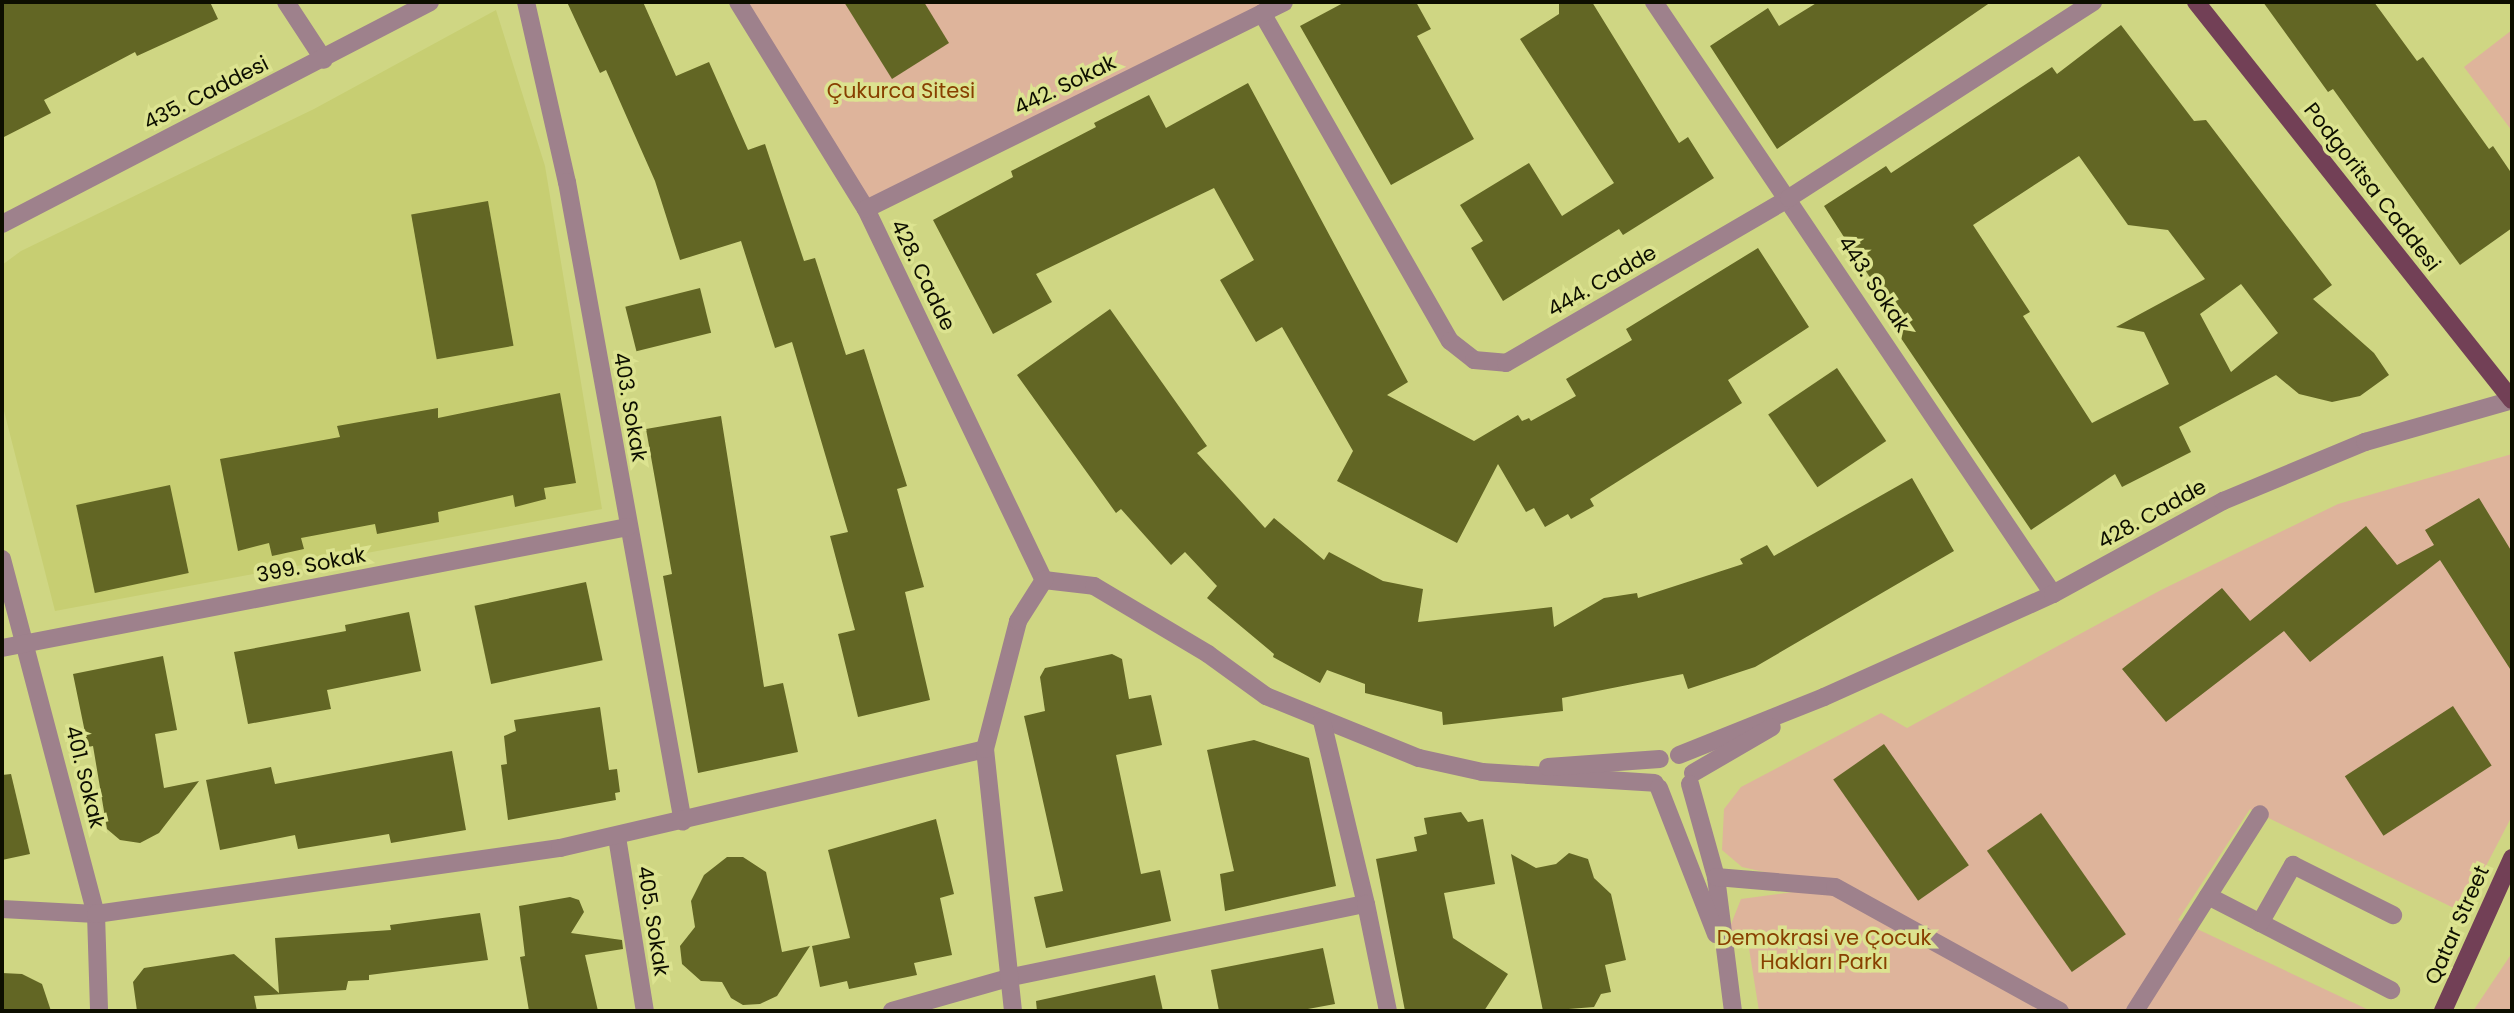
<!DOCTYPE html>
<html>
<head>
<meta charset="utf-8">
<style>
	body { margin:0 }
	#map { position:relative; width:2514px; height:1013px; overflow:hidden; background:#cfd683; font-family:Poppins,sans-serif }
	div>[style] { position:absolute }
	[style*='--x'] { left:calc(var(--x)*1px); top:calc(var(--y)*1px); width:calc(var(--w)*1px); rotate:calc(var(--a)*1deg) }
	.built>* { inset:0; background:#c7ce72 }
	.green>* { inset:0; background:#deb49b }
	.building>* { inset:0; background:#626624; transform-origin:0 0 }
	.minor>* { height:18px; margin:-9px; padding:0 9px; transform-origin:9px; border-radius:9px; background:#9e818c }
	.major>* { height:18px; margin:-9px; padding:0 9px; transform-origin:9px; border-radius:9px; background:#724056 }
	span { translate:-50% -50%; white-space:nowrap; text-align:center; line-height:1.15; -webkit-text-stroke:7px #dce390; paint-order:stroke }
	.street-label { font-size:21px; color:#0d0e00 }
	.park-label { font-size:21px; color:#884000 }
	.frame { position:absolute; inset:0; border:4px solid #0d0e00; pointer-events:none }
</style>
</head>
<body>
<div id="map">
	<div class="built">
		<div style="clip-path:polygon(496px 10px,545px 166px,602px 509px,55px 611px,2px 403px,2px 265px,21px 251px,314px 109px)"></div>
	</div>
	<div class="green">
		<div style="clip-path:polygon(738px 2px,1284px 2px,866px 209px)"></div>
		<div style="clip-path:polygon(2512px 30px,2512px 131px,2464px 67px)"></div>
		<div style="clip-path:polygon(2512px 454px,2512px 816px,2462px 912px,2250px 809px,2178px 920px,2371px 1011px,1759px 1011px,1748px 942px,1722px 947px,1741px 899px,1832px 887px,1742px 867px,1722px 850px,1724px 809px,1741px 787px,1881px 713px,1907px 728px,2161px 590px,2338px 504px)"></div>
		<div style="clip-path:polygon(2512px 953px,2512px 1011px,2473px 1011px)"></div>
	</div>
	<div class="building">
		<div style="clip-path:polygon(2px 2px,210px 2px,218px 19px,137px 56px,135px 52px,44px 100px,51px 113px,2px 138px)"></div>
		<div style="clip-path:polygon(567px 2px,643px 2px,676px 76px,709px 62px,748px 150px,765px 144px,804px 261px,815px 258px,846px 355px,864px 349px,907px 486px,897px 489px,924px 587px,905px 592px,930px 700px,858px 717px,838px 634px,855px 630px,830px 536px,848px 532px,792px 342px,775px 348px,741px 241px,680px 260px,655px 181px,606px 70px,600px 73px)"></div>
		<div style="clip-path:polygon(844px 2px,924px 2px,949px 43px,892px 79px)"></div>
		<div style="clip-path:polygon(1345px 2px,1416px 2px,1431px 29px,1417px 36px,1474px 139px,1391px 185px,1300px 26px)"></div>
		<div style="clip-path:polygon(1559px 2px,1592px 2px,1679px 143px,1688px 137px,1714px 178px,1623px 235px,1619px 229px,1503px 301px,1471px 248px,1483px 241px,1460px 205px,1529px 163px,1562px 216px,1614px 183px,1520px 39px,1559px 14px)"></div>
		<div style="clip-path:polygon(1818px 2px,1991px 2px,1777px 149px,1710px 46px,1768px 8px,1779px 26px)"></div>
		<div style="clip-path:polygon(2263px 2px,2374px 2px,2417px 61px,2423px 57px,2489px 149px,2493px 146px,2512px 174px,2512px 228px,2460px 265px,2333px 89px,2328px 92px)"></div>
		<div style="clip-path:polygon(evenodd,2121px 25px,2194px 121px,2206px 120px,2332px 285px,2313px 299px,2374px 353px,2389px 375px,2360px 396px,2332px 402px,2299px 394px,2276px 375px,2179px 427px,2191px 452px,2122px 487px,2115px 474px,2031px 530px,1890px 322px,1896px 318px,1824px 206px,1886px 166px,1891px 173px,2052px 67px,2057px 74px,2121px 25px,2079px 156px,2128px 225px,2168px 230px,2205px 279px,2116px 327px,2144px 332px,2169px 384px,2092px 423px,2023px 316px,2030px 312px,1973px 225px,2079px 156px,2121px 25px,2241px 284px,2278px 333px,2231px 372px,2200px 314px,2241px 284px)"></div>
		<div style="clip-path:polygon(1248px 83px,1408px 382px,1387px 395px,1474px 441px,1518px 415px,1522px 421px,1529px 418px,1531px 421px,1576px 396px,1566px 379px,1632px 340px,1626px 329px,1758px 248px,1809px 327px,1728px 380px,1742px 403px,1590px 499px,1594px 506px,1571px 519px,1568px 514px,1545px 527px,1534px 508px,1526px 512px,1498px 464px,1457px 543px,1337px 481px,1353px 451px,1282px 327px,1256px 342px,1220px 280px,1254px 260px,1214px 188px,1036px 274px,1052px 302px,993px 334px,933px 220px,1013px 177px,1011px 171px,1096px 127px,1094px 123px,1149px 95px,1166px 128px)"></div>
		<div style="left:488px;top:201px;width:147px;height:78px;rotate:80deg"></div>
		<div style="left:700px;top:288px;width:46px;height:77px;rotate:76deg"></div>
		<div style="clip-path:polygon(1110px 309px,1207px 446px,1197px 453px,1265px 528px,1274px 518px,1324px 560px,1329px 552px,1383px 581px,1423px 589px,1418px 622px,1552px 607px,1554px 627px,1604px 598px,1637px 593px,1638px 598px,1743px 564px,1740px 559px,1767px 545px,1774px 556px,1912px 478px,1954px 551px,1755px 667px,1688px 689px,1683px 674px,1562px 698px,1563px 711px,1443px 725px,1442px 712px,1365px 693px,1365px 684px,1327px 670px,1320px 683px,1273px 657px,1274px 654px,1207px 598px,1217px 586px,1185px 552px,1171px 565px,1121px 509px,1116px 513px,1017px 375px)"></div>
		<div style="left:1837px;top:368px;width:88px;height:83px;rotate:56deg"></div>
		<div style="clip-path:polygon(560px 393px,576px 483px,544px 488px,546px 499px,515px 507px,513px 495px,438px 512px,439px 522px,377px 534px,375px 524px,301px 538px,304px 549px,272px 556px,269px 543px,238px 551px,220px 459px,340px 437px,337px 426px,438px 408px,438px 418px)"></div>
		<div style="clip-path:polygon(721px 416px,764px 687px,783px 683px,798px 752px,698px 773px,663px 576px,672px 574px,646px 429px)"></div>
		<div style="left:170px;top:485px;width:90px;height:96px;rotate:78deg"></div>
		<div style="clip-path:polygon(2479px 498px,2512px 552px,2512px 672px,2440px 560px,2310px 662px,2284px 631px,2166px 722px,2122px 669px,2222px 588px,2250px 621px,2366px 526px,2397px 565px,2434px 545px,2425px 530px)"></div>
		<div style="left:586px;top:582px;width:80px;height:114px;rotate:78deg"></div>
		<div style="clip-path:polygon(409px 612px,421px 671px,327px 690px,331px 709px,248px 724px,234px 652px,346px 631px,345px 625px)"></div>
		<div style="clip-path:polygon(1112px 654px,1122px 659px,1129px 699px,1151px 695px,1162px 745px,1116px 755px,1141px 874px,1160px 870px,1171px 921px,1046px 948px,1034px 897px,1063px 891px,1024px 716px,1045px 711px,1040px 677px,1045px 668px)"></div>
		<div style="clip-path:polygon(163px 656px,177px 730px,155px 734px,164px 788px,199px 781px,159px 833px,140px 843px,120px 840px,107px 829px,93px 746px,88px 747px,73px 674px)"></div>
		<div style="left:2453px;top:706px;width:71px;height:129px;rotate:57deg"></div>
		<div style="clip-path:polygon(600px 707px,609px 770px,617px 769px,620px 792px,615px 793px,616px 800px,508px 820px,501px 765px,507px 764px,504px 736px,516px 731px,514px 720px)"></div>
		<div style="clip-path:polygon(1254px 740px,1309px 758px,1336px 886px,1225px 911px,1220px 874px,1234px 871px,1207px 750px)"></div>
		<div style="left:1884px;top:744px;width:148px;height:62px;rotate:55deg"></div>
		<div style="clip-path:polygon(452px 751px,466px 830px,391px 843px,389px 834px,298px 849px,295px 835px,220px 850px,206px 780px,271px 767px,275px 784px)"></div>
		<div style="clip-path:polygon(11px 774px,30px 854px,2px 860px,2px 775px)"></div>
		<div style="clip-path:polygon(1461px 812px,1468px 822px,1483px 819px,1495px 884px,1444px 893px,1453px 938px,1508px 974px,1484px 1011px,1405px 1011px,1376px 859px,1417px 851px,1414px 837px,1427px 834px,1424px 818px)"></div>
		<div style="left:2041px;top:813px;width:148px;height:66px;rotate:55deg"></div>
		<div style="clip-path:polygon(936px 819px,954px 894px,940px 898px,952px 955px,914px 963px,917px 975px,849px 989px,847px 981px,820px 987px,812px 946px,850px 938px,828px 850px)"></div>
		<div style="clip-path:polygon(1569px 853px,1588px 859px,1594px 878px,1611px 894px,1626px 960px,1605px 965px,1611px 992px,1601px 994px,1594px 1007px,1543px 1011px,1511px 854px,1536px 868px,1556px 864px)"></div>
		<div style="clip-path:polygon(727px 857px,743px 857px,766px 872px,782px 952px,810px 946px,777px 996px,760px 1004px,743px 1005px,731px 998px,722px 982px,701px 981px,682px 964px,680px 946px,695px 927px,691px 901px,704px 875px)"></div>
		<div style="clip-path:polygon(570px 897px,579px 900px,584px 912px,571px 933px,622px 940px,623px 949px,585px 955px,598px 1011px,529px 1011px,520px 957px,525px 956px,519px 906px)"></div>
		<div style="clip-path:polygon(480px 913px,488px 960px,369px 975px,369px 980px,348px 981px,346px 990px,254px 996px,257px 1011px,137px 1011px,133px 982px,144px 968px,234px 954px,279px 993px,275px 938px,391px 930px,390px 925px)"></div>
		<div style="clip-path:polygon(1323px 948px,1335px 1004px,1297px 1011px,1219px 1011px,1211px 970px)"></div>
		<div style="clip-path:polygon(2px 973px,22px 974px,42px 984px,51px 1011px,2px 1011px)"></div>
		<div style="clip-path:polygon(1155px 975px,1163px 1011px,1037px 1011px,1036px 1001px)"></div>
	</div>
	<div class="minor">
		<div style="--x:286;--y:2;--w:69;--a:56.8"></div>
		<div style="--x:526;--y:2;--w:185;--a:77.2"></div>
		<div style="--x:567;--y:182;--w:650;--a:79.73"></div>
		<div style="--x:738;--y:2;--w:243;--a:58.3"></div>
		<div style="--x:866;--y:209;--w:411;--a:64.4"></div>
		<div style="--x:1654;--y:2;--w:714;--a:56.02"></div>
		<div style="--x:1262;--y:13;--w:378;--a:60.2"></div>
		<div style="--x:1450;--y:341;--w:31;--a:38"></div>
		<div style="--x:1474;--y:360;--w:32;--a:5"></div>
		<div style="--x:1506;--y:363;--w:328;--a:-30.2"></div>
		<div style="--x:1789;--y:198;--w:362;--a:-32.8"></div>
		<div style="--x:866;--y:209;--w:466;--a:-26.3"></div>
		<div style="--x:2;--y:224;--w:482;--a:-27.4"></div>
		<div style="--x:2;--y:559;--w:367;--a:75.2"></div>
		<div style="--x:96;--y:914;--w:97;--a:88.2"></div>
		<div style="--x:1044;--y:580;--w:50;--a:6.8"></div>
		<div style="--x:1094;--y:586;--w:133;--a:30.8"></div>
		<div style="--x:1208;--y:654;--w:72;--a:35.9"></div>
		<div style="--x:1266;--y:696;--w:165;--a:22.1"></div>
		<div style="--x:1419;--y:758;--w:65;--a:12.5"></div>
		<div style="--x:1482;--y:772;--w:173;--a:3.6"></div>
		<div style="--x:2;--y:648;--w:638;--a:-10.94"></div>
		<div style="--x:1322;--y:721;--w:188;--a:76.5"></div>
		<div style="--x:1679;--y:755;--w:156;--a:-21.8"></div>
		<div style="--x:1824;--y:697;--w:251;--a:-24.2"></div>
		<div style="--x:2053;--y:594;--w:194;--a:-28.7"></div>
		<div style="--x:2223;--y:501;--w:154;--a:-22.6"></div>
		<div style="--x:2365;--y:442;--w:153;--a:-15.9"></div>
		<div style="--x:1548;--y:767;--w:112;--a:-4.1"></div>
		<div style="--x:1693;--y:773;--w:91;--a:-30.2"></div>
		<div style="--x:1690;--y:784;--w:97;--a:74.4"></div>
		<div style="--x:1716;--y:877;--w:135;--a:82.8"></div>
		<div style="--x:1659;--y:788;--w:157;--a:68.7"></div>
		<div style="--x:617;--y:837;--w:176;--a:80.9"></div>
		<div style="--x:1716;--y:877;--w:119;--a:4.8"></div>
		<div style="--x:1835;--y:887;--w:257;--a:28.9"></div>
		<div style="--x:2208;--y:896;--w:206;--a:27.2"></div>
		<div style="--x:2;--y:909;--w:94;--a:3"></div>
		<div style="--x:96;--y:914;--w:469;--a:-8.1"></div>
		<div style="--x:560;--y:848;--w:436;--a:-13.1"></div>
		<div style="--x:2260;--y:923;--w:67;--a:-60.4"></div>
		<div style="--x:2293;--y:865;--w:112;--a:26.6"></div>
		<div style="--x:892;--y:1011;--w:125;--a:-15.8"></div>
		<div style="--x:1012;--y:977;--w:361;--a:-11.7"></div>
		<div style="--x:1366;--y:904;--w:109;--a:78.4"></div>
		<div style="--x:1013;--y:1011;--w:263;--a:-96.1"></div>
		<div style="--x:985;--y:749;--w:132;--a:-75.5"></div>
		<div style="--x:1018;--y:621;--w:49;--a:-57.6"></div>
		<div style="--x:2135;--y:1011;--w:233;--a:-57.6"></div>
	</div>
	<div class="major">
		<div style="--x:2196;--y:2;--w:508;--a:51.55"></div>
		<div style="--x:2443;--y:1011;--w:168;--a:-65.7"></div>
	</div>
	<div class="street-label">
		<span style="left:1065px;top:85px;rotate:-26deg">442. Sokak</span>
		<span style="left:206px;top:93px;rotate:-27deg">435. Caddesi</span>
		<span style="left:2372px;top:187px;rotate:52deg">Podgoritsa Caddesi</span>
		<span style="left:923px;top:275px;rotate:64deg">428. Cadde</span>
		<span style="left:1602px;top:281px;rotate:-30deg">444. Cadde</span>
		<span style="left:1874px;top:284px;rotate:56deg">443. Sokak</span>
		<span style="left:630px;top:407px;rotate:80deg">403. Sokak</span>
		<span style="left:2152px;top:514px;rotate:-29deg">428. Cadde</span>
		<span style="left:311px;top:565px;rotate:-11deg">399. Sokak</span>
		<span style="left:85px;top:777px;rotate:76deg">401. Sokak</span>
		<span style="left:653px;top:921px;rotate:81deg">405. Sokak</span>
		<span style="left:2457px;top:925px;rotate:-66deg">Qatar Street</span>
	</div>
	<div class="park-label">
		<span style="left:901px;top:91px">Çukurca Sitesi</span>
		<span style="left:1824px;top:950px">Demokrasi ve Çocuk<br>Hakları Parkı</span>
	</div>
	<div class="frame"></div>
</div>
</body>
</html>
